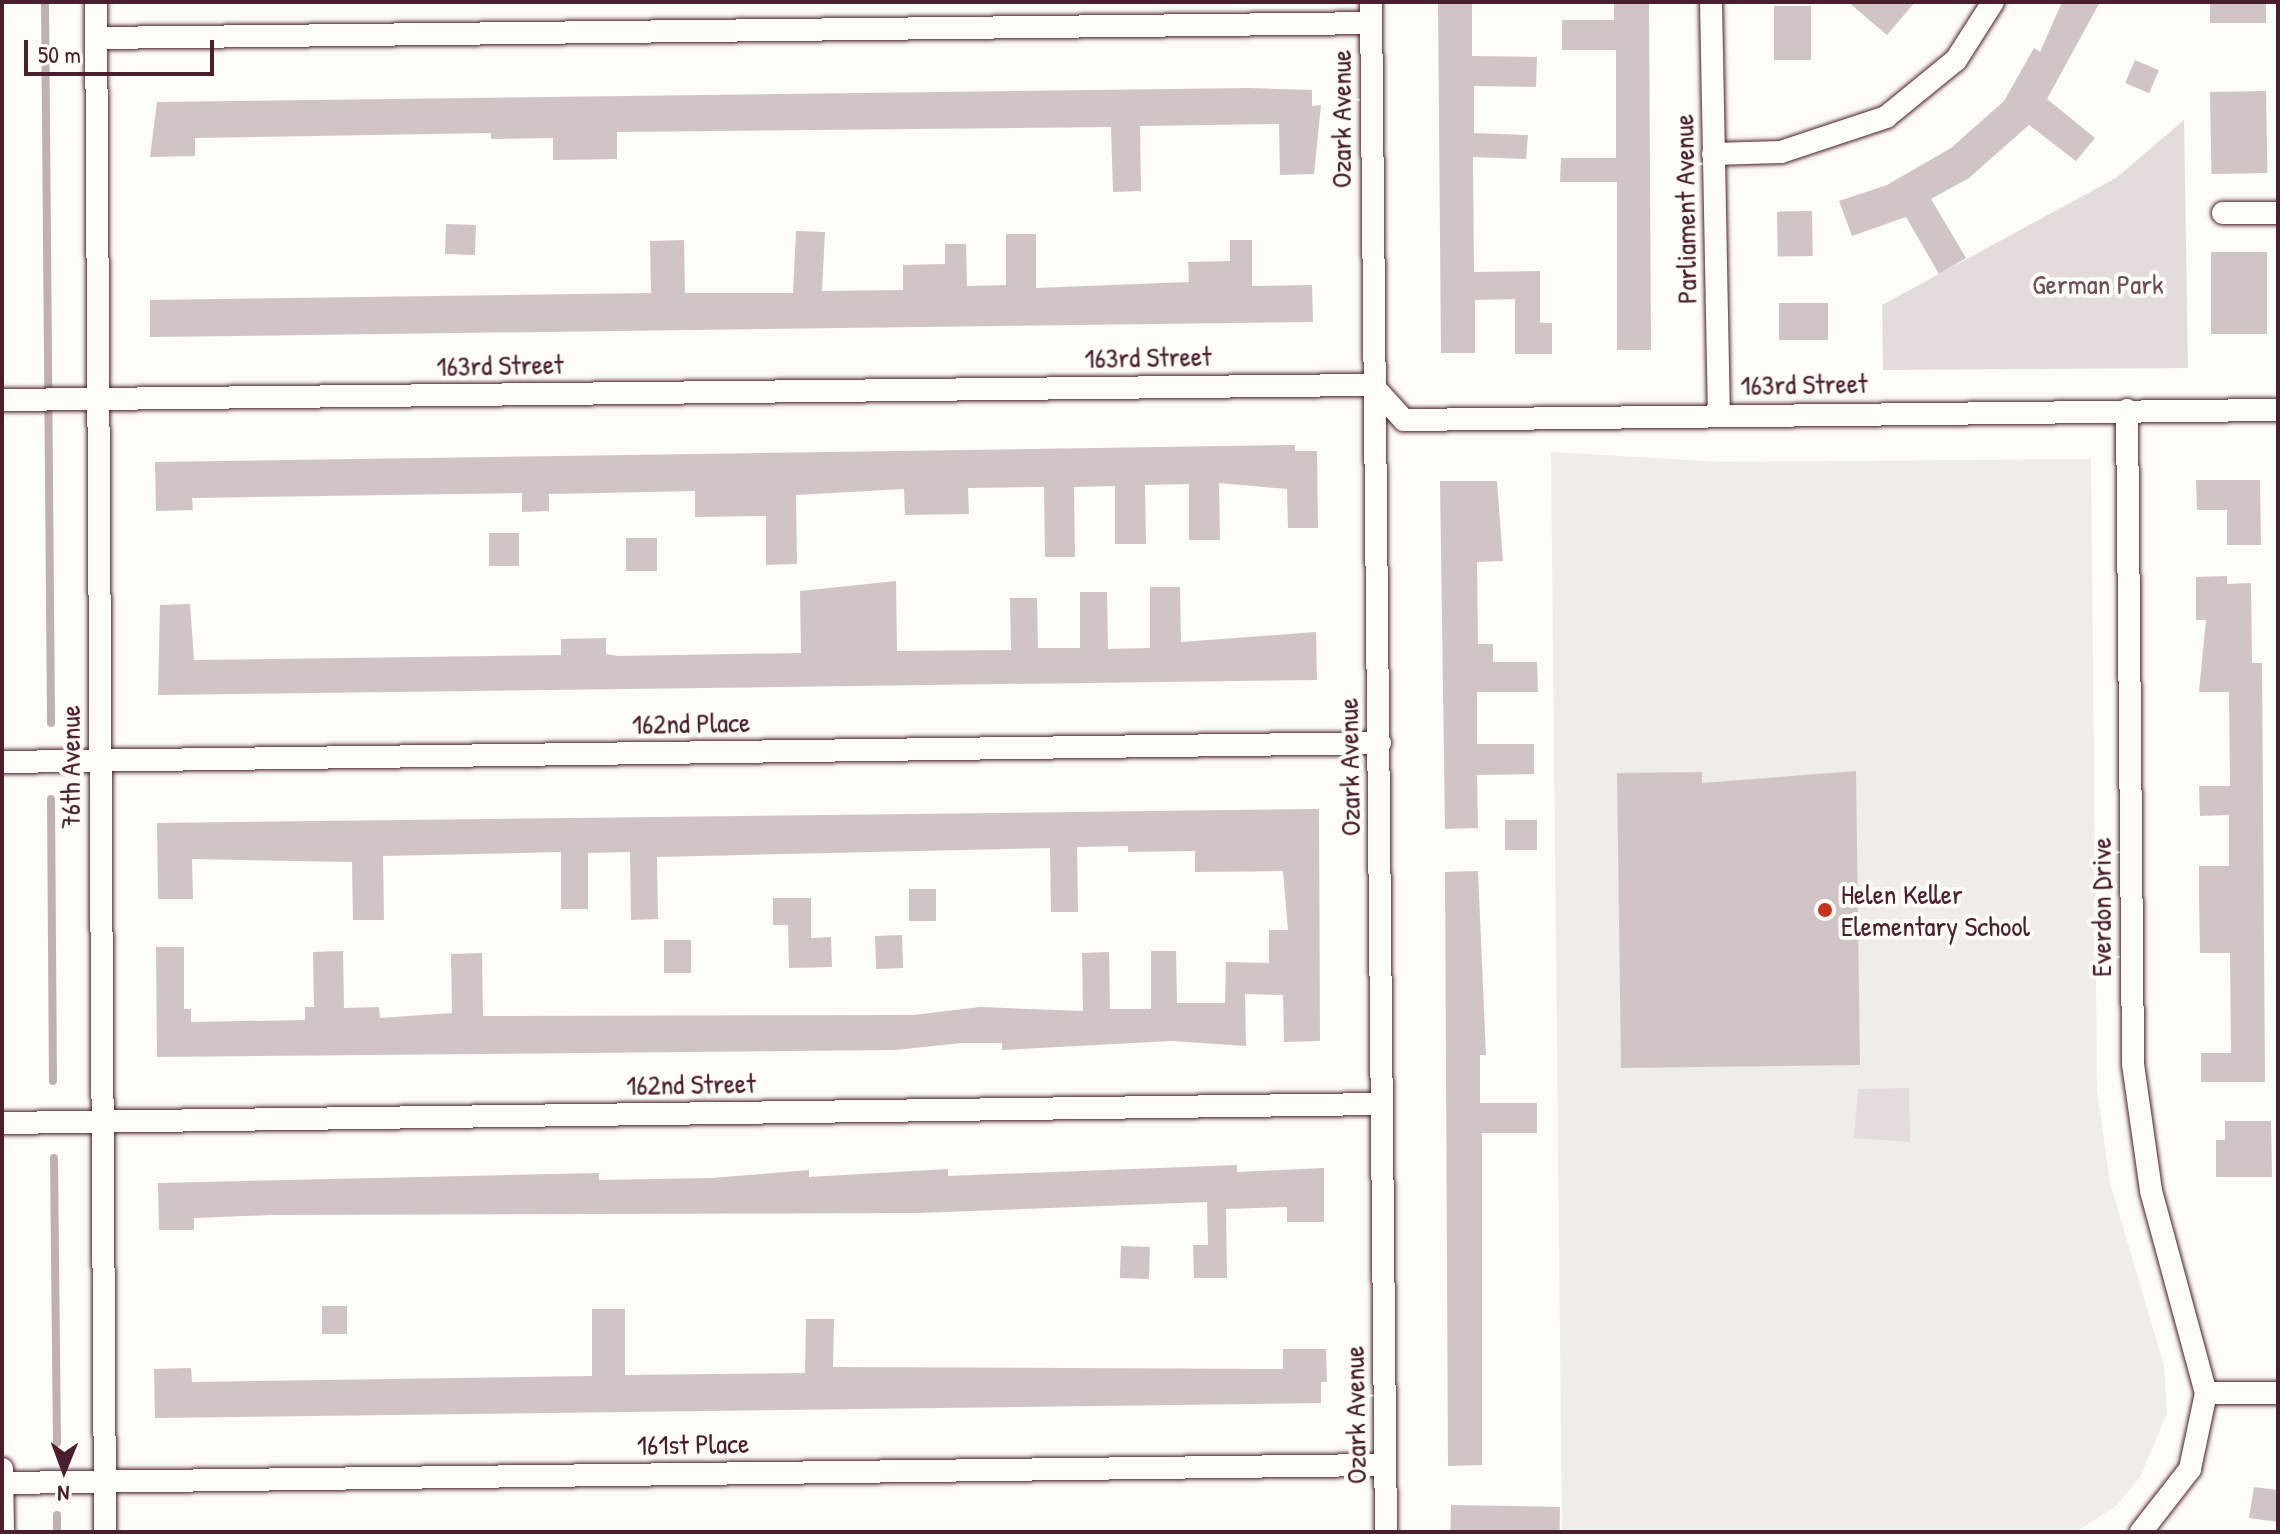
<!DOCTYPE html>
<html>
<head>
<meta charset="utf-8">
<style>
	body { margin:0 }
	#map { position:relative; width:2280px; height:1534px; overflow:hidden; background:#fdfcf7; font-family:"Patrick Hand",sans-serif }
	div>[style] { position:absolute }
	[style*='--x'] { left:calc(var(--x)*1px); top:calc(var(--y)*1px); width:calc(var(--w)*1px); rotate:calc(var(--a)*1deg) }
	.built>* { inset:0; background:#f0ece8 }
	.green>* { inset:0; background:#e3dcda }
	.stream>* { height:8px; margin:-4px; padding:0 4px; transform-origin:4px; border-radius:4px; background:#c0b1b1 }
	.building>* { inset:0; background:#d0c5c4; transform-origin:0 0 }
	.roads { filter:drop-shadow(0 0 2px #4a1f2b) drop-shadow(0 0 2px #4a1f2b) }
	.street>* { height:22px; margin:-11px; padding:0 11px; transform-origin:11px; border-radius:11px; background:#fdfcf7 }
	.dots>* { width:22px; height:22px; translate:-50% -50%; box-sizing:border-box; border:4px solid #fdfcf7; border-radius:50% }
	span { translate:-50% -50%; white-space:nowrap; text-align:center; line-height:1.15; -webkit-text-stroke:8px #fdfcf7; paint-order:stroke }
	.street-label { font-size:28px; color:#4a1f2b }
	.park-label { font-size:28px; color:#704e57 }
	.poi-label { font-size:28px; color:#4a1f2b }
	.left { translate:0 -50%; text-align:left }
	.frame { position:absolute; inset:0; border:4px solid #4a1f2b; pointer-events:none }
	.north { position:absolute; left:24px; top:1430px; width:80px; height:80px; -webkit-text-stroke:6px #fdfcf7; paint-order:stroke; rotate:181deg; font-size:22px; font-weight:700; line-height:32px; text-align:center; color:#4a1f2b }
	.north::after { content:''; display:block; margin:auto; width:28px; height:36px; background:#4a1f2b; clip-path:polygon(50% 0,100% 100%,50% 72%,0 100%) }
	.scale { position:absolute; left:24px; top:40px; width:190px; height:36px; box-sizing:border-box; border:4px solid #4a1f2b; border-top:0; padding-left:10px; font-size:24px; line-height:28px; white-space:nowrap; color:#4a1f2b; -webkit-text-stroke:6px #fdfcf7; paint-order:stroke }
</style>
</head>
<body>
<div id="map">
	<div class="built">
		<div style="clip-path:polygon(1551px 452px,1721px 462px,2091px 459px,2097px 1090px,2110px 1183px,2164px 1366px,2167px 1413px,2140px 1477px,2117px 1505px,2076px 1532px,1562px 1532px)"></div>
	</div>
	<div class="green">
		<div style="clip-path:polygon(2184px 120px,2188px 368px,1883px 370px,1882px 305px,2116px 178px)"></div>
		<div style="clip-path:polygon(1909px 1088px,1910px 1142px,1854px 1138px,1858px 1089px)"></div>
	</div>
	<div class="stream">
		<div style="--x:45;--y:2;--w:721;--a:89.52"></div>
		<div style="--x:51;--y:799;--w:282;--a:89.6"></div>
		<div style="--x:54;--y:1158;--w:285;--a:89.4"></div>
		<div style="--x:57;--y:1515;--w:17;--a:90"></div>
	</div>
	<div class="building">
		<div style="clip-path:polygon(1438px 2px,1472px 2px,1472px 56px,1537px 57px,1536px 87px,1474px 86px,1474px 133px,1528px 135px,1526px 159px,1473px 157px,1474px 272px,1540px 271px,1540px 323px,1552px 323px,1552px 354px,1515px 354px,1515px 299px,1475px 300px,1475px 353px,1441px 353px)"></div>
		<div style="clip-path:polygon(1614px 2px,1649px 2px,1651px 350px,1617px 350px,1617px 182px,1560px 182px,1561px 158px,1616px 158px,1616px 50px,1562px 50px,1562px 20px,1614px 20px)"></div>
		<div style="clip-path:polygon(1848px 2px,1915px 2px,1887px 35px)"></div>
		<div style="clip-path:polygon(2062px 2px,2100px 2px,2047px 99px,2095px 138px,2076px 161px,2029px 125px,1969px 178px,1931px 199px,1966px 258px,1939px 274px,1906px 217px,1852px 236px,1839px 201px,1887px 185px,1951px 148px,2004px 101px,2034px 48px,2040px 52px)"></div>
		<div style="left:2210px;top:2px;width:56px;height:21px"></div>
		<div style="left:1774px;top:6px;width:37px;height:54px"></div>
		<div style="left:2135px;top:60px;width:26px;height:25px;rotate:23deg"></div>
		<div style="clip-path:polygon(1249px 88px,1312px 90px,1312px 106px,1321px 105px,1314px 174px,1280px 175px,1279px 124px,1140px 126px,1141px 191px,1113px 192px,1111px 127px,617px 132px,617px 159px,553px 160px,553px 138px,491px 139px,491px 133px,195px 138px,195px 156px,150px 157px,157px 102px)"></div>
		<div style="left:2266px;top:91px;width:82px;height:56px;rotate:89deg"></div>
		<div style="left:1812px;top:211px;width:45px;height:35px;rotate:89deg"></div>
		<div style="left:446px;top:224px;width:30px;height:30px;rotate:2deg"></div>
		<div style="clip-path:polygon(796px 231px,825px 232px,822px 291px,903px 290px,903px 265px,945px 264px,945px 244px,966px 244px,967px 286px,1006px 285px,1006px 234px,1036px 234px,1036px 288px,1189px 282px,1188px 262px,1230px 261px,1230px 240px,1252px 240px,1252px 286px,1312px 285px,1313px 322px,150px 337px,150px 300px,651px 293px,650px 241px,684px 240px,685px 293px,793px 293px)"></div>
		<div style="left:2211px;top:252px;width:56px;height:82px"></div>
		<div style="left:1779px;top:303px;width:49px;height:37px"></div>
		<div style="clip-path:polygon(1295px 445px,1295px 451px,1317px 451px,1318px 528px,1288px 528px,1287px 489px,1219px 483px,1220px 540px,1189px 540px,1189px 484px,1145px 485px,1146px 544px,1115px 544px,1115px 486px,1074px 487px,1075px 557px,1045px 557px,1044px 487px,968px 488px,969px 514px,905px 515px,904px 489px,796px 495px,797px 564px,766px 565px,766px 516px,695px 517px,695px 491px,549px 494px,549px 511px,522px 512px,522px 493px,192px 498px,193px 510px,156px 511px,155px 462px)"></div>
		<div style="clip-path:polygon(2196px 480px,2260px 480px,2261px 545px,2227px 545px,2227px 510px,2197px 510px)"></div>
		<div style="clip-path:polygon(1440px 481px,1497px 481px,1503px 561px,1477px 562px,1478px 644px,1493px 644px,1493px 662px,1537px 662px,1538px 692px,1477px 692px,1477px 744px,1534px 744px,1534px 774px,1477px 775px,1478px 828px,1445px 829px)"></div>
		<div style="left:489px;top:533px;width:30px;height:33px"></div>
		<div style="left:626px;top:538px;width:31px;height:33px"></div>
		<div style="clip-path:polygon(2227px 576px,2227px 584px,2251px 583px,2252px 663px,2262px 663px,2265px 1082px,2201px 1082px,2201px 1053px,2231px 1053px,2230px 953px,2200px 953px,2199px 896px,2199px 866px,2229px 866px,2229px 815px,2200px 816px,2199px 786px,2230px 786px,2229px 692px,2199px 692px,2206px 620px,2196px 620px,2196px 577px)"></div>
		<div style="clip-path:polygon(896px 581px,897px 651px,1011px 650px,1010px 598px,1037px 598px,1038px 648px,1080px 648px,1080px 592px,1107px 592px,1108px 649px,1150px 648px,1150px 587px,1180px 587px,1181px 642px,1316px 632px,1317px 680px,158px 695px,160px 605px,190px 604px,194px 660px,561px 655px,561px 639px,606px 638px,606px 654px,618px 656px,801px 653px,800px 591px)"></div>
		<div style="clip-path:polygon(1856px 771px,1860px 1065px,1621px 1068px,1617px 773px,1702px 772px,1702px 783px)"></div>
		<div style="clip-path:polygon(1319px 809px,1320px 1041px,1284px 1042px,1283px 995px,1245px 994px,1246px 1046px,1171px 1041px,1002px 1050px,1002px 1043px,962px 1043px,895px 1050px,157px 1057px,156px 947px,184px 947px,184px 1009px,191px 1009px,191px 1022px,305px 1020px,305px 1007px,314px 1007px,313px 952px,343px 951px,344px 1008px,379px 1007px,380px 1018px,452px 1013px,451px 954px,482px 953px,483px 1016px,914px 1015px,980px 1007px,1083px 1011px,1082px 953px,1109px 952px,1110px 1009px,1151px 1009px,1151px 951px,1176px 951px,1177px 1003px,1225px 1003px,1226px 962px,1269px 963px,1269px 930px,1288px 930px,1283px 871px,1195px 872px,1195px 851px,1128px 852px,1128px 846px,1077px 847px,1078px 912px,1051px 912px,1050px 848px,657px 857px,658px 919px,631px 920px,630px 852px,588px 853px,588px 909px,561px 909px,561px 852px,383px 856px,384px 920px,353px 920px,352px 862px,192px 859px,193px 899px,158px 899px,157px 823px)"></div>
		<div style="left:1505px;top:820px;width:32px;height:30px"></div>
		<div style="clip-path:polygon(1478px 871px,1486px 1055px,1480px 1055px,1480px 1103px,1537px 1103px,1537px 1133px,1482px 1133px,1482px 1465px,1448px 1466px,1445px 872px)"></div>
		<div style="left:909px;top:889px;width:27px;height:32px"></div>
		<div style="clip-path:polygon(773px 898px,811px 898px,811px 938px,831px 937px,832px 967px,789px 968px,788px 925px,773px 925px)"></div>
		<div style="left:902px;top:935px;width:33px;height:27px;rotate:88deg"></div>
		<div style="left:664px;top:940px;width:27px;height:33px"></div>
		<div style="clip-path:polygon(2225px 1121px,2271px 1121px,2272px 1177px,2216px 1177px,2216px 1140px,2225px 1140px)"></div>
		<div style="clip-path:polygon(1237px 1165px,1237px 1172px,1324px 1168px,1324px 1222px,1287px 1222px,1287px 1207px,1226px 1209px,1227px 1278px,1194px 1278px,1193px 1245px,1208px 1245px,1207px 1202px,918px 1213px,271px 1215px,194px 1218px,194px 1230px,159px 1230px,158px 1183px,599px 1173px,599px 1180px,712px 1178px,809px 1170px,809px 1177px,948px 1169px,948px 1176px)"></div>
		<div style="left:1121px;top:1246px;width:29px;height:32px;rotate:2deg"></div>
		<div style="left:322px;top:1306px;width:25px;height:28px"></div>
		<div style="clip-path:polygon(592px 1309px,625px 1309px,625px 1375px,805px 1373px,806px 1319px,834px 1319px,833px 1367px,1283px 1369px,1283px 1349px,1326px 1349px,1327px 1382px,1321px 1382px,1321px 1403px,155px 1418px,154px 1369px,191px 1368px,192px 1382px,592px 1376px)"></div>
		<div style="clip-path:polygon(2254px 1487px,2278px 1490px,2278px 1522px,2249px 1518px)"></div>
		<div style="left:1451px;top:1505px;width:109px;height:27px;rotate:1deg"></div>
	</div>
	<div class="roads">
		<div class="street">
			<div style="--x:96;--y:2;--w:1530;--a:89.66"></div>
			<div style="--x:1371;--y:2;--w:1530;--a:89.44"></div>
			<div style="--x:1711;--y:2;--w:413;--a:88.9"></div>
			<div style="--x:96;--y:38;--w:1275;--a:-0.67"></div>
			<div style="--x:1713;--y:154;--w:68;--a:-1.7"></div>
			<div style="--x:1781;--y:152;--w:111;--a:-18.4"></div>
			<div style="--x:1886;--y:117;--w:90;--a:-39.2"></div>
			<div style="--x:1956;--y:60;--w:69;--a:-57.5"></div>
			<div style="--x:2223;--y:213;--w:55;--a:0"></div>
			<div style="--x:2;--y:400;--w:1370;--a:-0.63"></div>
			<div style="--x:1372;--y:385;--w:47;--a:47.6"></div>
			<div style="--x:1404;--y:420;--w:874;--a:-0.66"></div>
			<div style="--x:2127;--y:410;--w:654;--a:89.47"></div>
			<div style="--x:2133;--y:1064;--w:128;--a:81.9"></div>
			<div style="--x:2151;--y:1191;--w:209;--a:74.8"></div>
			<div style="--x:2206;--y:1393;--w:78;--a:101.9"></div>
			<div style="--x:2190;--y:1469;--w:80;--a:127.9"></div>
			<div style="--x:2;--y:762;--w:1378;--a:-0.79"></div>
			<div style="--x:2;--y:1123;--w:1380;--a:-0.79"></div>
			<div style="--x:2206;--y:1393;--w:72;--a:0"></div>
			<div style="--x:2;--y:1469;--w:63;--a:89.1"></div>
			<div style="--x:2;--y:1483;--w:1383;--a:-0.75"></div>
		</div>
	</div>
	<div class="dots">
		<div style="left:1825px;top:910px;background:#c8321e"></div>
	</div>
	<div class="street-label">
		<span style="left:1341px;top:119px;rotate:-90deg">Ozark Avenue</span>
		<span style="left:1685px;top:209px;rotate:-91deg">Parliament Avenue</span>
		<span style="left:1148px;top:357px;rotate:-1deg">163rd Street</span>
		<span style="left:500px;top:365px;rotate:-1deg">163rd Street</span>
		<span style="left:1804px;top:384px;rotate:-1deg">163rd Street</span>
		<span style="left:691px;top:723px;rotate:-1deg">162nd Place</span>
		<span style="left:70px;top:767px;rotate:-90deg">76th Avenue</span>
		<span style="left:1349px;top:767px;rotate:-91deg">Ozark Avenue</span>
		<span style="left:2101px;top:907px;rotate:-90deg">Everdon Drive</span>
		<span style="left:691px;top:1084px;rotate:-1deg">162nd Street</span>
		<span style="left:1355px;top:1415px;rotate:-91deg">Ozark Avenue</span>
		<span style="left:693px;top:1444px;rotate:-1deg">161st Place</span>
	</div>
	<div class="park-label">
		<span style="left:2098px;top:284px">German Park</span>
	</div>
	<div class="poi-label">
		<span class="left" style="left:1841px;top:910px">Helen Keller<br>Elementary School</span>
	</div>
	<div class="frame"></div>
	<div class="north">N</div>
	<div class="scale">50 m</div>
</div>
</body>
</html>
